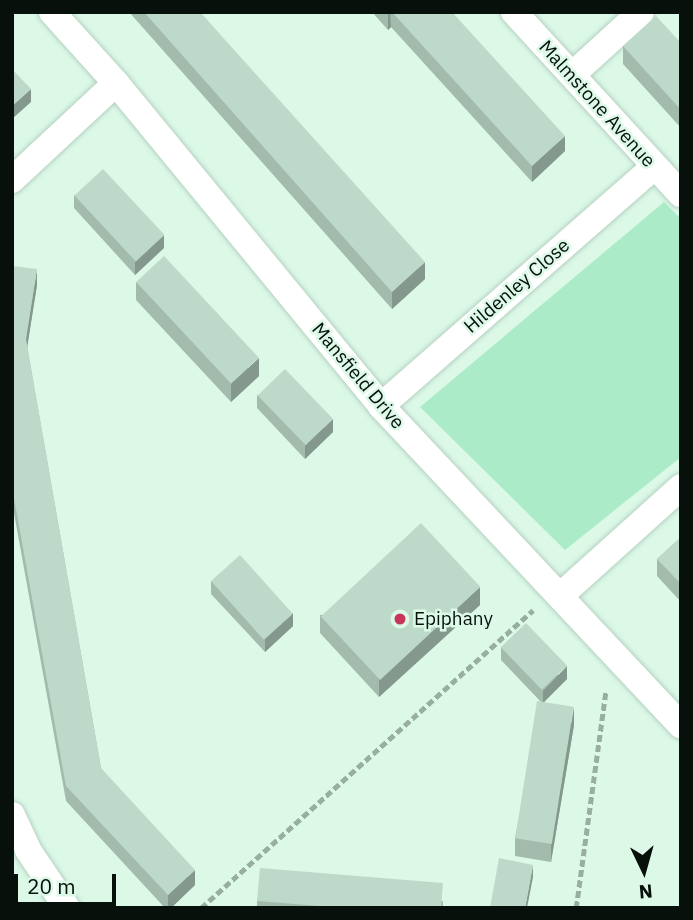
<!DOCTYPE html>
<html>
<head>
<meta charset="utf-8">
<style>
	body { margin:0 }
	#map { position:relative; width:693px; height:920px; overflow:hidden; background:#dcf9e8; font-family:"IBM Plex Sans",sans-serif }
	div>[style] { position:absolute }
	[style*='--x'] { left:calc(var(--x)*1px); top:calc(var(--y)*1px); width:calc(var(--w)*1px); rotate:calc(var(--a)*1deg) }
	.green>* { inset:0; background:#abebc8 }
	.path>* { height:4.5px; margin-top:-2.25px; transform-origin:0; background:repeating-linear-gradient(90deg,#98aea1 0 7px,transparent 0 10.5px) }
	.roads { filter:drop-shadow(0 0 2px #b5d1c1) drop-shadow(0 0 2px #b5d1c1) }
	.street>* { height:26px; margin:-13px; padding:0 13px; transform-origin:13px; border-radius:13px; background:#fff }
	.wall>* { inset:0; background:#a3bbad; transform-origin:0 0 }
	.shaded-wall>* { inset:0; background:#84988d }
	.building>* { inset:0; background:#bdd9c9; transform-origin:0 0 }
	.dots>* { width:19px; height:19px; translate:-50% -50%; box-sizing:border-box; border:4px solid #dcf9e8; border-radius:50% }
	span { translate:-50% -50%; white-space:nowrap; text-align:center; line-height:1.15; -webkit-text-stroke:5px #dcf9e8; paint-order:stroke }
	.street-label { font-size:19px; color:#07100b }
	.poi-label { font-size:19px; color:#07100b }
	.left { translate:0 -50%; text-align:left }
	.frame { position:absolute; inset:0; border:14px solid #07100b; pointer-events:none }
	.north { position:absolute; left:609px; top:836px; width:70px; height:70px; -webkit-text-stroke:5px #dcf9e8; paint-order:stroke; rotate:175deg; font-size:19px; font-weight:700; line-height:28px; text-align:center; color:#07100b }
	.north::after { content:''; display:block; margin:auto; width:24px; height:32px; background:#07100b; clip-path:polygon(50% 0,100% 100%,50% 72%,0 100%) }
	.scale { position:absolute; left:14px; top:874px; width:102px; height:32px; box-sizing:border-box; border:4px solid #07100b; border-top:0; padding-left:9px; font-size:21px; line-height:24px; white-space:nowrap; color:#07100b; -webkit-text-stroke:5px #dcf9e8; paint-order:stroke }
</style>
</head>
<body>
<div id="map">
	<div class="green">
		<div style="clip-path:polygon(664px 202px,681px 219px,681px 457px,565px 550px,420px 407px)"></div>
	</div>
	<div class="path">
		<div style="--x:201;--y:908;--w:446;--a:-41.9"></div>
		<div style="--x:576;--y:908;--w:220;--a:-82.2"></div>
	</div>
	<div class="roads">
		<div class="street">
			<div style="--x:52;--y:12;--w:96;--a:48"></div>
			<div style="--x:116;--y:83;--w:418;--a:50.6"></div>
			<div style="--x:381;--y:406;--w:438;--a:46.8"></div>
			<div style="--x:514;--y:12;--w:247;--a:47.5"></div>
			<div style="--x:572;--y:75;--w:93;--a:-42.4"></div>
			<div style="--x:12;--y:180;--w:142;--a:-43"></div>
			<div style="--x:381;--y:406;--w:363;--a:-41.2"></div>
			<div style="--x:560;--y:596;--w:163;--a:-42"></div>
			<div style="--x:12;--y:815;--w:38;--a:65"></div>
			<div style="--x:28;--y:850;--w:70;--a:56.1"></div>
		</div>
	</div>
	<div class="wall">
		<div style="clip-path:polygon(129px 12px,200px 12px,425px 279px,392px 309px)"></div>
		<div style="clip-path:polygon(372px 12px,452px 12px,565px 151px,532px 182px,391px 27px,388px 30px)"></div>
		<div style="clip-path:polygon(681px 43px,681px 128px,623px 64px,623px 46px)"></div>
		<div style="clip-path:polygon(74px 195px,164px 248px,135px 275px,74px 208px)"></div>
		<div style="clip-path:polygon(12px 266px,37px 285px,27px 346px,101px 768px,195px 885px,171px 908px,165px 908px,66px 801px,12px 502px)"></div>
		<div style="clip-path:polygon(136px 282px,259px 376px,231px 402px,136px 300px)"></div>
		<div style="clip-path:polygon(257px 395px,333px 432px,305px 459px,257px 408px)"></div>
		<div style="clip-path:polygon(681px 537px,681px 602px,657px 576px,657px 559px)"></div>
		<div style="clip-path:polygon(211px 581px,293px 626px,265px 652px,211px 594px)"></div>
		<div style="clip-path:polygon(480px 605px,379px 697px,320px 633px,320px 615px)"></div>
		<div style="clip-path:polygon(501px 647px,567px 679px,544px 702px,574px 725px,551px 862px,515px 856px,515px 838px,541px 702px,501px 660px)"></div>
		<div style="left:257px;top:901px;width:186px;height:7px"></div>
	</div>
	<div class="shaded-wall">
		<div style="clip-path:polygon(390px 12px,391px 27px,388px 30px,388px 14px)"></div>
		<div style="clip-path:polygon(31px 89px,31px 102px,12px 119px,12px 106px)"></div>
		<div style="clip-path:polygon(565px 136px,565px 151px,532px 182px,532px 166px)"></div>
		<div style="clip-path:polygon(164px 235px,164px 248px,135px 275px,135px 262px)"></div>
		<div style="clip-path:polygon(425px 262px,425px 279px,392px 309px,392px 292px)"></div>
		<div style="clip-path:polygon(37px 269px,37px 285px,26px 355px,26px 339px)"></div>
		<div style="clip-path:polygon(259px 358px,259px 376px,231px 402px,231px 384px)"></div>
		<div style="clip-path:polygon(333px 419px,333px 432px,305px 459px,305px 446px)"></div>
		<div style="clip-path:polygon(480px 587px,480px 605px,379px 697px,379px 679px)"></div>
		<div style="clip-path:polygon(293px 613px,293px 626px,265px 652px,265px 639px)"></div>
		<div style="clip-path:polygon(567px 666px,567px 679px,543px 703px,543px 691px)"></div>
		<div style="clip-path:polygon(574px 707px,574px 725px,551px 862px,551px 844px)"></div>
		<div style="clip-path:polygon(533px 865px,533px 877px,527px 908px,525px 908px)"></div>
		<div style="clip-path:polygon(195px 870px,195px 885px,171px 908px,168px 908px,168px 895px)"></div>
	</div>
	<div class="building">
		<div style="clip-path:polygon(144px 12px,200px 12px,425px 262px,392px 292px)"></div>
		<div style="clip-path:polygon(392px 12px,452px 12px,565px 136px,532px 166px)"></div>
		<div style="clip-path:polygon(656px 16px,681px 43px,681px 110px,623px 46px)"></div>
		<div style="clip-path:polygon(12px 69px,31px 89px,12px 106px)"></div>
		<div style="left:103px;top:169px;width:90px;height:39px;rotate:47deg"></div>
		<div style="left:164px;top:256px;width:139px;height:38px;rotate:47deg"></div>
		<div style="clip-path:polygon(12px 266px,37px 269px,26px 339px,101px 768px,195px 870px,168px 895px,66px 786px,12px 487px)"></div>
		<div style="left:285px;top:369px;width:69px;height:38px;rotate:46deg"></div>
		<div style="left:421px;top:523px;width:87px;height:137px;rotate:47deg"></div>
		<div style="clip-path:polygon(681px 537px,681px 584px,657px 559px)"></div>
		<div style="left:240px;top:555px;width:79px;height:39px;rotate:48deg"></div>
		<div style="left:526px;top:623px;width:59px;height:35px;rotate:46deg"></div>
		<div style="left:537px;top:701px;width:37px;height:139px;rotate:9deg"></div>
		<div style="clip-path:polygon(499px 858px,533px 865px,525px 908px,490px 908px)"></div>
		<div style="clip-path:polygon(260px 868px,443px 883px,441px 908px,345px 908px,257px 901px)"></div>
	</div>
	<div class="dots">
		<div style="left:400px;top:619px;background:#c7375c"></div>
	</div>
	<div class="street-label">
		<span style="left:597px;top:104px;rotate:48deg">Malmstone Avenue</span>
		<span style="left:517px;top:286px;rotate:-41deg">Hildenley Close</span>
		<span style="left:358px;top:376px;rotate:50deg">Mansfield Drive</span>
	</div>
	<div class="poi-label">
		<span class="left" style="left:414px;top:619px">Epiphany</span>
	</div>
	<div class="frame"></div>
	<div class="north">N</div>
	<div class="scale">20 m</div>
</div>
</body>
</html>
